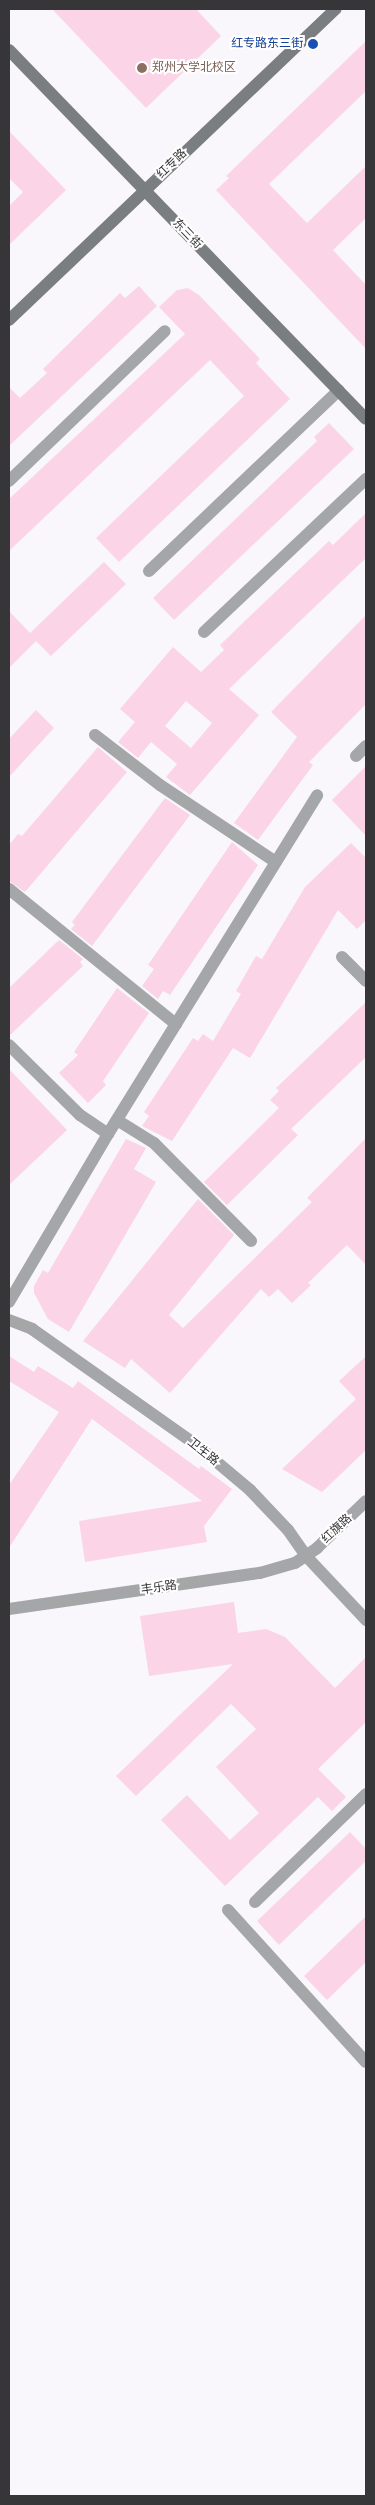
<!DOCTYPE html>
<html>
<head>
<meta charset="utf-8">
<style>
	body { margin:0 }
	#map { position:relative; width:375px; height:2505px; overflow:hidden; background:#f9f7fc; font-family:Raleway,"Noto Sans SC",sans-serif }
	div>[style] { position:absolute }
	.building>* { inset:0; background:#fbd4e7 }
	.lane>* { height:12px; margin:-6px; padding:0 6px; transform-origin:6px; border-radius:6px; background:#a4a6a7 }
	.street>* { height:12px; margin:-6px; padding:0 6px; transform-origin:6px; border-radius:6px; background:#a4a6a7 }
	.secondary>* { height:12px; margin:-6px; padding:0 6px; transform-origin:6px; border-radius:6px; background:#7b7e80 }
	.dots>* { width:14px; height:14px; translate:-50% -50%; box-sizing:border-box; border:2px solid #fff; border-radius:50% }
	span { translate:-50% -50%; white-space:nowrap; text-align:center; line-height:1.15; -webkit-text-stroke:4px #fff; paint-order:stroke }
	.transit-label { font-size:12px; color:#164399 }
	.right { translate:-100% -50%; text-align:right }
	.education-label { font-size:12px; color:#785e54 }
	.left { translate:0 -50%; text-align:left }
	.street-label { font-size:12px; color:#363537 }
	.frame { position:absolute; inset:0; border:10px solid #363537; pointer-events:none }
</style>
</head>
<body>
<div id="map">
	<div class="building">
		<i style="clip-path:polygon(52px 9px,196px 9px,221px 36px,146px 108px)"></i>
		<i style="clip-path:polygon(366px 41px,366px 91px,269px 184px,307px 223px,366px 166px,366px 218px,333px 250px,366px 285px,366px 349px,216px 190px,229px 178px,226px 176px)"></i>
		<i style="clip-path:polygon(9px 131px,66px 190px,9px 245px,9px 206px,23px 192px,9px 178px)"></i>
		<i style="clip-path:polygon(139px 286px,157px 306px,9px 446px,9px 387px,20px 398px,47px 373px,43px 369px,120px 293px,125px 298px)"></i>
		<i style="clip-path:polygon(188px 288px,199px 295px,260px 359px,256px 363px,290px 399px,119px 562px,96px 538px,244px 396px,210px 360px,9px 551px,9px 499px,185px 334px,159px 307px,177px 290px)"></i>
		<i style="clip-path:polygon(329px 423px,354px 449px,174px 620px,153px 598px,317px 441px,314px 437px)"></i>
		<i style="clip-path:polygon(evenodd,366px 513px,366px 558px,229px 689px,259px 715px,190px 795px,166px 777px,177px 764px,151px 742px,138px 758px,118px 742px,135px 722px,120px 709px,173px 647px,201px 672px,224px 650px,220px 645px,249px 617px,329px 541px,333px 545px,366px 513px,186px 701px,212px 723px,191px 748px,165px 726px,186px 701px)"></i>
		<i style="clip-path:polygon(104px 562px,126px 584px,51px 656px,36px 641px,9px 668px,9px 611px,30px 633px)"></i>
		<i style="clip-path:polygon(366px 615px,366px 704px,309px 762px,313px 765px,258px 840px,234px 823px,297px 737px,271px 712px)"></i>
		<i style="clip-path:polygon(36px 710px,54px 728px,9px 777px,9px 739px)"></i>
		<i style="clip-path:polygon(98px 747px,127px 772px,25px 892px,9px 881px,9px 845px,18px 834px,22px 836px)"></i>
		<i style="clip-path:polygon(366px 766px,366px 836px,332px 800px)"></i>
		<i style="clip-path:polygon(165px 798px,190px 815px,92px 946px,71px 929px,75px 925px,72px 922px)"></i>
		<i style="clip-path:polygon(232px 842px,258px 865px,170px 995px,163px 991px,158px 999px,142px 986px,154px 969px,148px 965px)"></i>
		<i style="clip-path:polygon(351px 843px,366px 858px,366px 920px,357px 929px,338px 910px,250px 1058px,233px 1048px,172px 1141px,142px 1126px,149px 1116px,144px 1112px,193px 1038px,198px 1041px,203px 1034px,213px 1041px,241px 994px,236px 991px,256px 956px,262px 959px,305px 887px)"></i>
		<i style="clip-path:polygon(59px 940px,83px 959px,80px 962px,83px 966px,9px 1036px,9px 988px)"></i>
		<i style="clip-path:polygon(117px 988px,149px 1013px,103px 1081px,106px 1085px,88px 1103px,59px 1073px,78px 1055px,74px 1052px)"></i>
		<i style="clip-path:polygon(366px 1002px,366px 1057px,291px 1129px,298px 1135px,227px 1205px,204px 1182px,279px 1108px,270px 1100px,279px 1091px,276px 1088px)"></i>
		<i style="clip-path:polygon(9px 1069px,67px 1130px,9px 1185px)"></i>
		<i style="clip-path:polygon(366px 1138px,366px 1265px,347px 1245px,308px 1283px,311px 1285px,292px 1303px,278px 1289px,269px 1297px,261px 1289px,170px 1393px,131px 1359px,125px 1368px,83px 1341px,198px 1199px,234px 1235px,169px 1315px,183px 1328px,312px 1202px,307px 1198px)"></i>
		<i style="clip-path:polygon(126px 1139px,146px 1148px,134px 1169px,156px 1182px,69px 1332px,48px 1319px,34px 1293px,34px 1286px,43px 1270px,48px 1273px)"></i>
		<i style="clip-path:polygon(9px 1356px,34px 1372px,38px 1366px,73px 1388px,78px 1381px,199px 1469px,201px 1466px,232px 1489px,204px 1526px,207px 1542px,85px 1562px,79px 1521px,202px 1501px,92px 1419px,9px 1548px,9px 1485px,59px 1412px,9px 1381px)"></i>
		<i style="clip-path:polygon(366px 1356px,366px 1450px,322px 1492px,282px 1469px,356px 1399px,339px 1381px)"></i>
		<i style="clip-path:polygon(234px 1602px,238px 1633px,266px 1629px,285px 1637px,335px 1688px,366px 1657px,366px 1722px,318px 1769px,346px 1797px,332px 1811px,318px 1797px,225px 1886px,161px 1820px,187px 1795px,230px 1840px,259px 1813px,216px 1767px,256px 1729px,231px 1704px,136px 1796px,116px 1776px,233px 1664px,149px 1676px,140px 1616px)"></i>
		<i style="clip-path:polygon(350px 1832px,366px 1849px,366px 1861px,279px 1945px,257px 1921px)"></i>
		<i style="clip-path:polygon(366px 1916px,366px 1962px,327px 2000px,304px 1976px)"></i>
	</div>
	<div class="lane">
		<i style="left:9px;top:481px;width:216px;rotate:-43.9deg"></i>
		<i style="left:149px;top:571px;width:262px;rotate:-43.6deg"></i>
		<i style="left:204px;top:632px;width:223px;rotate:-43.4deg"></i>
		<i style="left:95px;top:735px;width:82px;rotate:37.6deg"></i>
		<i style="left:160px;top:785px;width:139px;rotate:33.6deg"></i>
		<i style="left:356px;top:756px;width:14px;rotate:-45deg"></i>
		<i style="left:9px;top:889px;width:215px;rotate:39deg"></i>
		<i style="left:342px;top:957px;width:34px;rotate:45deg"></i>
		<i style="left:9px;top:1045px;width:100px;rotate:44.6deg"></i>
		<i style="left:80px;top:1115px;width:34px;rotate:34deg"></i>
		<i style="left:117px;top:1120px;width:44px;rotate:31.9deg"></i>
		<i style="left:154px;top:1143px;width:138px;rotate:45.3deg"></i>
		<i style="left:255px;top:1902px;width:155px;rotate:-44.2deg"></i>
		<i style="left:228px;top:1910px;width:205px;rotate:47.8deg"></i>
	</div>
	<div class="street">
		<i style="left:9px;top:1302px;width:195px;rotate:-59.5deg"></i>
		<i style="left:108px;top:1134px;width:398px;rotate:-58.3deg"></i>
		<i style="left:9px;top:1320px;width:25px;rotate:21deg"></i>
		<i style="left:32px;top:1329px;width:204px;rotate:35.2deg"></i>
		<i style="left:199px;top:1447px;width:67px;rotate:40.1deg"></i>
		<i style="left:250px;top:1490px;width:55px;rotate:46.5deg"></i>
		<i style="left:288px;top:1530px;width:32px;rotate:55deg"></i>
		<i style="left:306px;top:1556px;width:88px;rotate:46.8deg"></i>
		<i style="left:9px;top:1609px;width:254px;rotate:-8.2deg"></i>
		<i style="left:260px;top:1573px;width:36px;rotate:-16deg"></i>
		<i style="left:295px;top:1563px;width:27px;rotate:-34deg"></i>
		<i style="left:317px;top:1548px;width:68px;rotate:-43.8deg"></i>
	</div>
	<div class="secondary">
		<i style="left:9px;top:50px;width:513px;rotate:45.95deg"></i>
		<i style="left:9px;top:320px;width:451px;rotate:-43.6deg"></i>
	</div>
	<div class="dots">
		<i style="left:313px;top:44px;background:#1a4fb4"></i>
		<i style="left:142px;top:68px;background:#8d6e63"></i>
	</div>
	<div class="transit-label">
		<span class="right" style="left:303px;top:44px">红专路东三街</span>
	</div>
	<div class="education-label">
		<span class="left" style="left:152px;top:68px">郑州大学北校区</span>
	</div>
	<div class="street-label">
		<span style="left:172px;top:164px;rotate:-44deg">红专路</span>
		<span style="left:187px;top:234px;rotate:46deg">东三街</span>
		<span style="left:203px;top:1452px;rotate:38deg">卫生路</span>
		<span style="left:337px;top:1529px;rotate:-43deg">红旗路</span>
		<span style="left:159px;top:1588px;rotate:-8deg">丰乐路</span>
	</div>
	<div class="frame"></div>
</div>
</body>
</html>
